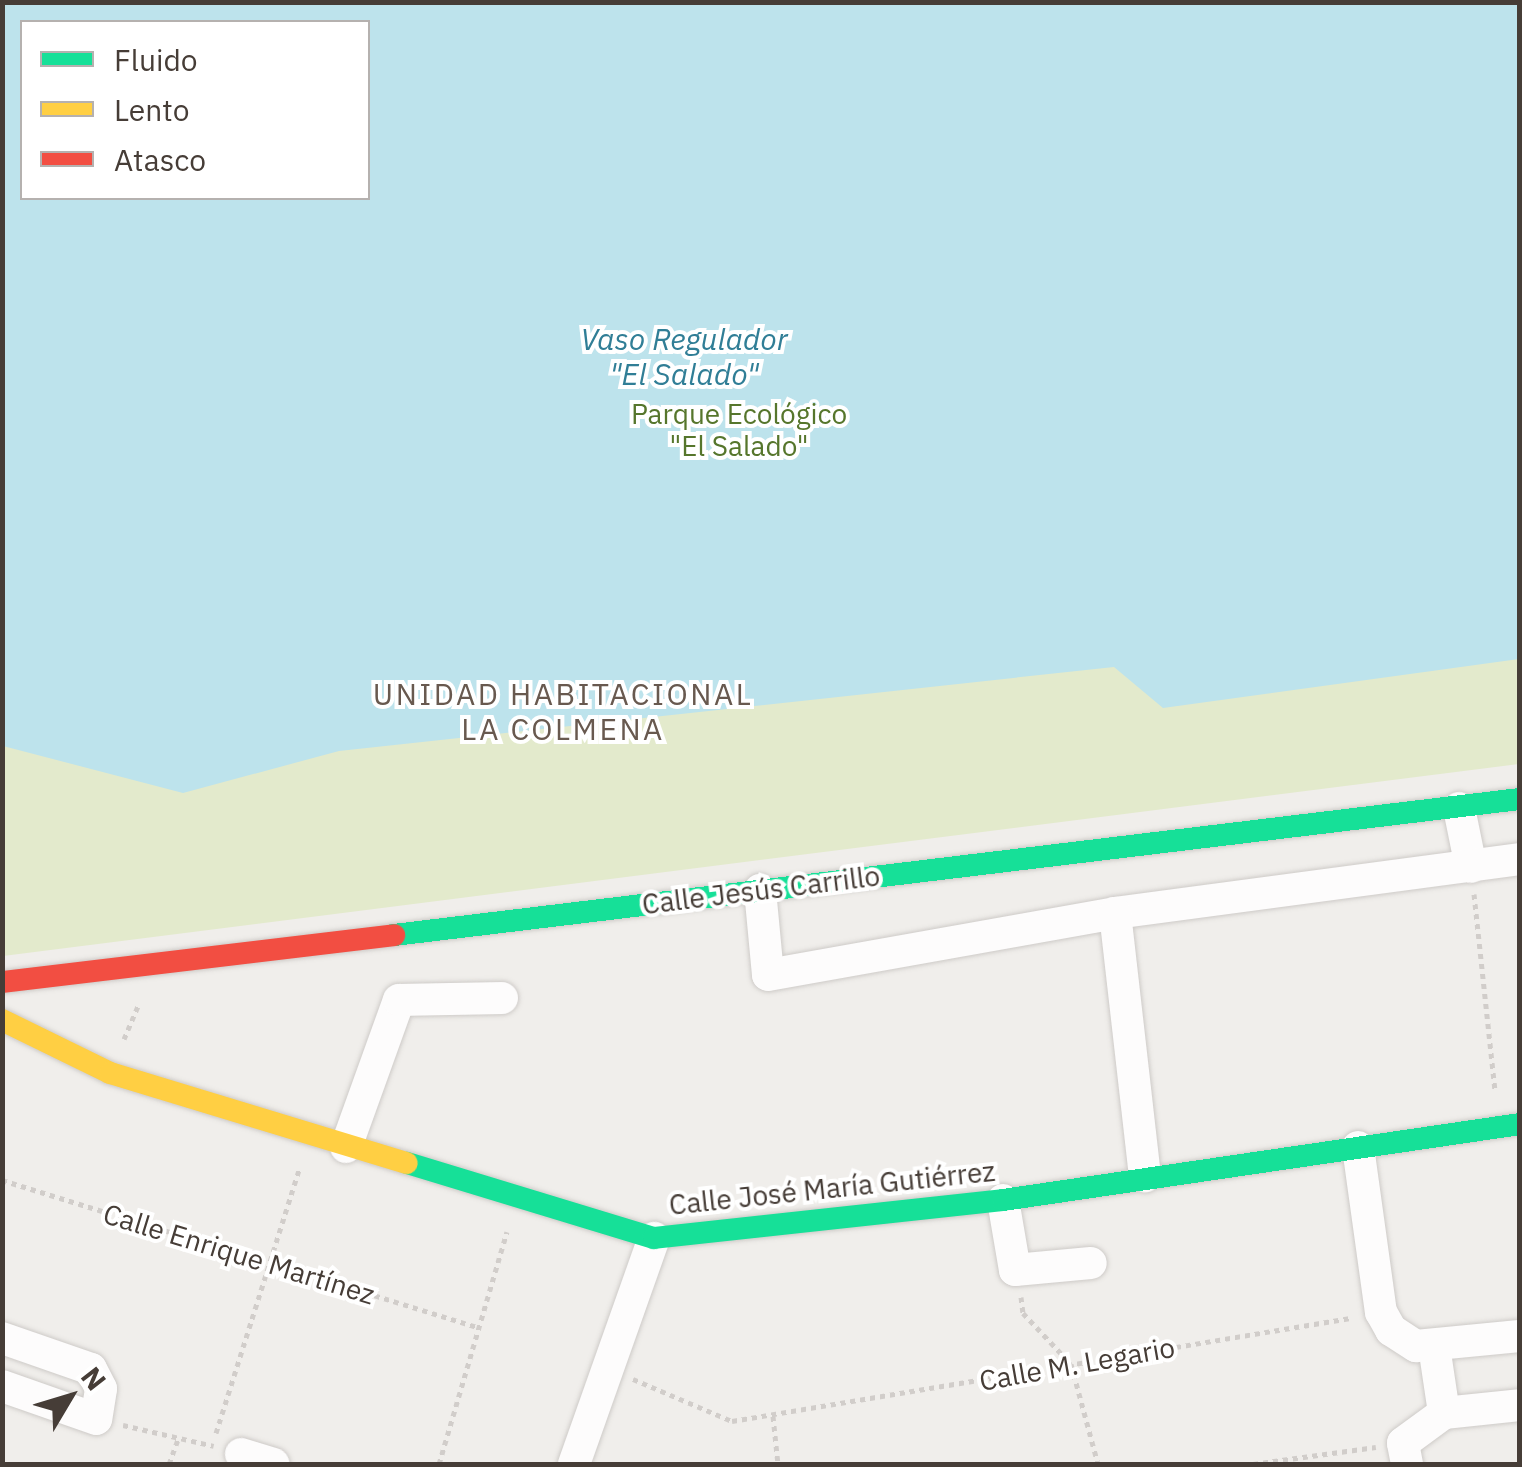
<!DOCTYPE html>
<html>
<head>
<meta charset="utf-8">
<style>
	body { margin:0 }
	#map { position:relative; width:1522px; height:1467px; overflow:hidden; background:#f0eeeb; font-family:"IBM Plex Sans",sans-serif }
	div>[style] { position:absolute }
	.green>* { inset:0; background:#e3eacc }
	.water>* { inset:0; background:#bde3ec }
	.path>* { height:5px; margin-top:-2.5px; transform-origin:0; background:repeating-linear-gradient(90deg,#d1cdca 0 5px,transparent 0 10px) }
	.roads { filter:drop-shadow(0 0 2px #cecbc8) drop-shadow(0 0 2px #cecbc8) }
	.street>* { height:32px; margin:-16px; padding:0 16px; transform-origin:16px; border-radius:16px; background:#fdfcfc }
	.fast>* { height:22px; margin:-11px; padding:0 11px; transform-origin:11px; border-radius:11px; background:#16e098 }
	.slow>* { height:22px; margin:-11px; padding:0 11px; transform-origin:11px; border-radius:11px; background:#ffcf43 }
	.jam>* { height:22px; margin:-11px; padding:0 11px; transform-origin:11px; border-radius:11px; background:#f24e42 }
	span { translate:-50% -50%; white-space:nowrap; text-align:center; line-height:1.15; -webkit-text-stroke:8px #fff; paint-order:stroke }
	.park-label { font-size:28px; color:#56762c }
	.street-label { font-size:28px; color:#463d37 }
	.water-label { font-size:30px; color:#307e96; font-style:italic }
	.neighbourhood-label { font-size:30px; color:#68594f; letter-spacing:2.5px }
	.frame { position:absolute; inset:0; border:5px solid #463d37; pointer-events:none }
	.legend { position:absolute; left:20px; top:20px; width:350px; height:180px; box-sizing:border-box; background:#fff; border:2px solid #b5b1af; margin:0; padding:12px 18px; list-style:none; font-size:30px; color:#463d37 }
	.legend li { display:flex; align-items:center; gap:20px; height:50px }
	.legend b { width:50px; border:2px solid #b5b1af }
	.north { position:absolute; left:20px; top:1347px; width:100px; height:100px; -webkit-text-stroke:8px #fff; paint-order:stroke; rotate:52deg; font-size:28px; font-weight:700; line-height:40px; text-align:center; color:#463d37 }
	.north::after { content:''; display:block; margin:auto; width:35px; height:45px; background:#463d37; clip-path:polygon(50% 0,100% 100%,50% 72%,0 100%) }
</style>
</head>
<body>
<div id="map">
	<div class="green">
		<i style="clip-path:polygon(evenodd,2px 3px,1519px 3px,1519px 764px,3px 956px,2px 3px,22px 22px,368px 22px,368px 198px,22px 198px,22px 22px)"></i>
	</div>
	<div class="water">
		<i style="clip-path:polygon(evenodd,2px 3px,1519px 3px,1519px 659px,1163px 708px,1114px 667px,339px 751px,183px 793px,3px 746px,2px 3px,22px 22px,368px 22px,368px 198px,22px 198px,22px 22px)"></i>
	</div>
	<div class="path">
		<i style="left:1474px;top:894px;width:199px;rotate:83.9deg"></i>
		<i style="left:124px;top:1039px;width:38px;rotate:-67deg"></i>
		<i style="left:2px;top:1180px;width:496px;rotate:17.2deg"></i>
		<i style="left:1021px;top:1297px;width:16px;rotate:83deg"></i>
		<i style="left:1023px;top:1313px;width:70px;rotate:46.7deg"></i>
		<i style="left:1071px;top:1364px;width:104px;rotate:74.9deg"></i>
		<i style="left:633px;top:1379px;width:108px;rotate:23deg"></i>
		<i style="left:732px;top:1421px;width:627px;rotate:-9.46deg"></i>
		<i style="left:773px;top:1416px;width:48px;rotate:84.1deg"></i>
		<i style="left:123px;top:1425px;width:93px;rotate:13deg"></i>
		<i style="left:216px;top:1433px;width:279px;rotate:-72.5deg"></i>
		<i style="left:169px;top:1464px;width:27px;rotate:-70deg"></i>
		<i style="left:439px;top:1464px;width:242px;rotate:-73.7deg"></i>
		<i style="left:1253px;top:1464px;width:124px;rotate:-7.9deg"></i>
	</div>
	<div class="roads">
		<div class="street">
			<i style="left:1459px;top:808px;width:60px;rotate:78.5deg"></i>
			<i style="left:760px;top:890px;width:85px;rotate:84.6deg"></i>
			<i style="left:768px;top:975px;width:352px;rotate:-10.1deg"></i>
			<i style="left:1115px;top:913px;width:409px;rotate:-7.6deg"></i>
			<i style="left:1115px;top:913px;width:265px;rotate:83.5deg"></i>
			<i style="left:346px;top:1147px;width:156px;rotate:-70.2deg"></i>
			<i style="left:399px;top:1000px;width:103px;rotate:-1.1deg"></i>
			<i style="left:1358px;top:1147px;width:167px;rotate:82.1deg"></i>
			<i style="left:1381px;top:1312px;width:21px;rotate:61deg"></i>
			<i style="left:1391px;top:1330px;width:30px;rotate:33deg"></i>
			<i style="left:1416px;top:1346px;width:104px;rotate:-5.5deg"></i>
			<i style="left:1003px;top:1200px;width:71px;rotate:80.3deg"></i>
			<i style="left:1015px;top:1270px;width:76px;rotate:-5.3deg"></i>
			<i style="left:2px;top:1338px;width:94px;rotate:19.2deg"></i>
			<i style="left:91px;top:1369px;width:22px;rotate:63deg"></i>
			<i style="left:101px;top:1389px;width:30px;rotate:99deg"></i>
			<i style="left:96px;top:1419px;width:100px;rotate:-160.7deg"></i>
			<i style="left:1434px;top:1346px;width:68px;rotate:81.5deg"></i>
			<i style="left:241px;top:1454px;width:34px;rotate:17deg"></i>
			<i style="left:574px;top:1464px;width:240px;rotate:-70.5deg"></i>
			<i style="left:1407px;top:1464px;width:21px;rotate:-101deg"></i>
			<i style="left:1403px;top:1443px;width:51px;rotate:-36.2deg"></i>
			<i style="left:1444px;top:1413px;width:76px;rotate:-6deg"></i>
		</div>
		<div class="fast">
			<i style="left:394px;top:935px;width:1134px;rotate:-6.89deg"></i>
			<i style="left:407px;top:1163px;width:258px;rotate:16.9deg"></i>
			<i style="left:654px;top:1238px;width:351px;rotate:-6.2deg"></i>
			<i style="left:1003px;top:1200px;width:523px;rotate:-8.36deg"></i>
		</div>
		<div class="slow">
			<i style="left:2px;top:1020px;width:120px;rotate:26.1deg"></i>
			<i style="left:110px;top:1073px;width:310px;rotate:16.9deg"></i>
		</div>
		<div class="jam">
			<i style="left:2px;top:982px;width:395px;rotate:-6.8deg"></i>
		</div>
	</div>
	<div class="park-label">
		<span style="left:739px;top:430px">Parque Ecológico<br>"El Salado"</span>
	</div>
	<div class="street-label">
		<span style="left:761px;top:890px;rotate:-7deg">Calle Jesús Carrillo</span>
		<span style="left:832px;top:1188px;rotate:-6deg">Calle José María Gutiérrez</span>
		<span style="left:239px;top:1254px;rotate:17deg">Calle Enrique Martínez</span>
		<span style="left:1077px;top:1364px;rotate:-10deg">Calle M. Legario</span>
	</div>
	<div class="water-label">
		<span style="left:684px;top:356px">Vaso Regulador<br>"El Salado"</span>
	</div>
	<div class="neighbourhood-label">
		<span style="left:563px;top:711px">UNIDAD HABITACIONAL<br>LA COLMENA</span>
	</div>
	<div class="frame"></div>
	<ul class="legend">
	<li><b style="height:12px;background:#16e098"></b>Fluido</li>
	<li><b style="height:12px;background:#ffcf43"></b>Lento</li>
	<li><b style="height:12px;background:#f24e42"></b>Atasco</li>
	</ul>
	<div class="north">N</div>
</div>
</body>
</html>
